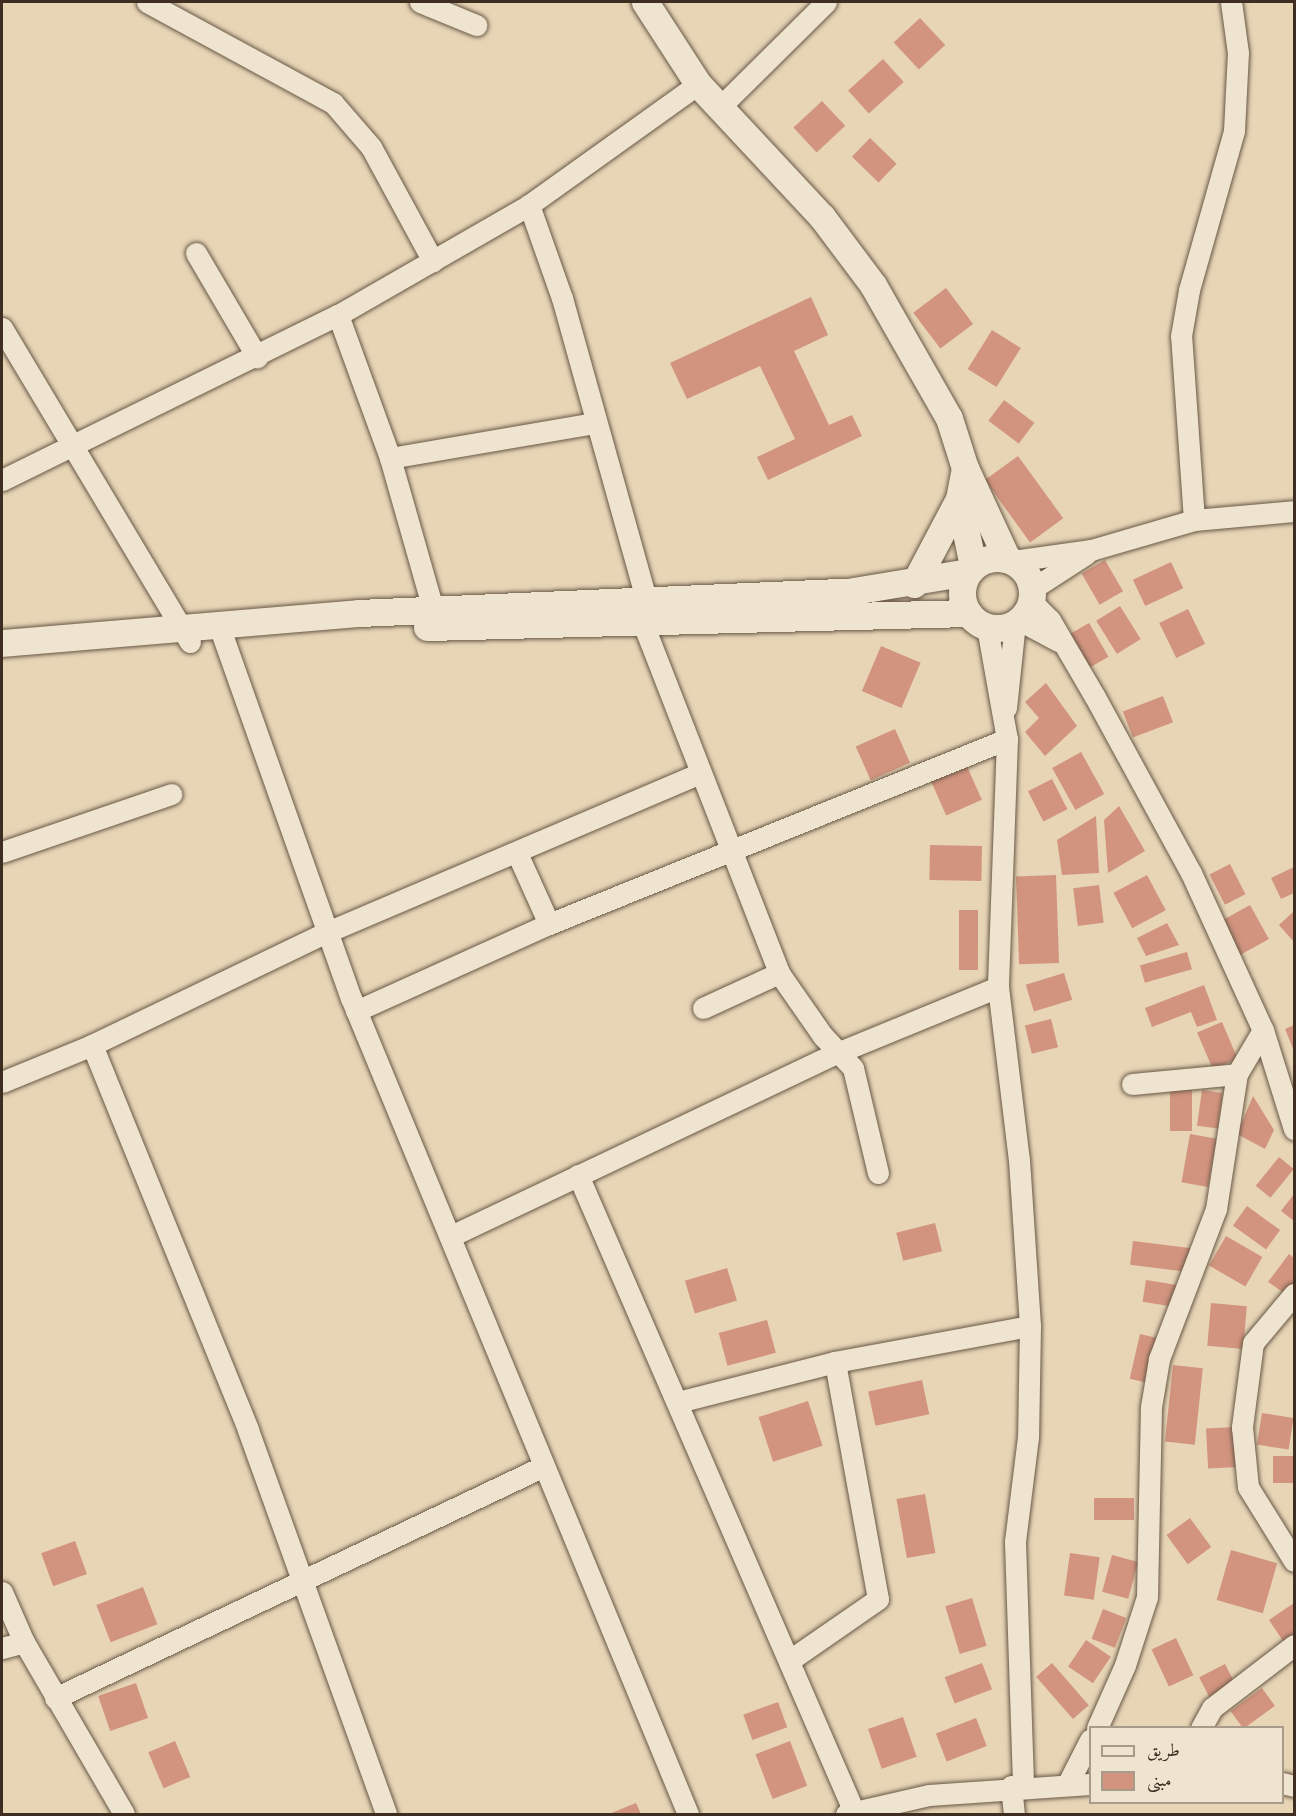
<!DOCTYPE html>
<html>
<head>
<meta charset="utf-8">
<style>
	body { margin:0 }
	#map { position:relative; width:1296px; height:1816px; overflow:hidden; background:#e7d5b6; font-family:"Libre Bodoni",Amiri,serif }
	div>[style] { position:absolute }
	.building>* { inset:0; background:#d2947f; transform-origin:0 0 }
	.roads { filter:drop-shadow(0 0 2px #685846) drop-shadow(0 0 2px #685846) }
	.minor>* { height:21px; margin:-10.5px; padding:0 10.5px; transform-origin:10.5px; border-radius:10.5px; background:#efe4d0 }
	.tertiary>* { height:27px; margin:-13.5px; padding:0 13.5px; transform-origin:13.5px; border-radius:13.5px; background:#efe4d0 }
	.tertiary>.ring { margin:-13.5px; padding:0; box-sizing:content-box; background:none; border:27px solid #efe4d0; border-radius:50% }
	span { translate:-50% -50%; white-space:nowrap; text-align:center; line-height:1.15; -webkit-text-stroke:5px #efe4d0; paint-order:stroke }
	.frame { position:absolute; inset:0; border:3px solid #3e2e21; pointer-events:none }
	.legend { position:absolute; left:1089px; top:1726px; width:195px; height:78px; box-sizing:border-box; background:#efe4d0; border:2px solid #a89b8a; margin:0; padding:8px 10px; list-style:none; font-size:18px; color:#3e2e21 }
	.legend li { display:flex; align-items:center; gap:12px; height:30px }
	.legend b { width:30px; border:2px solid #a89b8a }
</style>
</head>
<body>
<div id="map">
	<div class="building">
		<i style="left:920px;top:18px;width:37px;height:36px;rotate:47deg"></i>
		<i style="left:883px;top:59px;width:31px;height:47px;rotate:48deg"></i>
		<i style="left:822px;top:101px;width:34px;height:39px;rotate:47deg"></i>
		<i style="left:870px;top:138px;width:37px;height:26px;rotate:44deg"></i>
		<i style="left:946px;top:288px;width:45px;height:41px;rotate:53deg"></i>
		<i style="clip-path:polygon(811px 297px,828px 335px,794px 351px,829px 425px,852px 415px,862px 436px,768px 480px,757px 457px,795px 439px,760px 366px,687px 399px,670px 363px)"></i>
		<i style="left:992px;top:330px;width:34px;height:46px;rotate:32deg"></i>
		<i style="left:1004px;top:400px;width:38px;height:26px;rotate:37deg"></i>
		<i style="left:1018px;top:456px;width:77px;height:41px;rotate:54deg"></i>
		<i style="left:1105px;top:560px;width:36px;height:27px;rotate:60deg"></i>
		<i style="left:1171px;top:562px;width:29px;height:42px;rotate:65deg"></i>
		<i style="left:1120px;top:606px;width:39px;height:28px;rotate:58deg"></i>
		<i style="left:1188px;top:609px;width:39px;height:32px;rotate:64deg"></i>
		<i style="left:1089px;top:623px;width:39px;height:28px;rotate:60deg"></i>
		<i style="left:881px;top:646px;width:43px;height:49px;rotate:23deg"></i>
		<i style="clip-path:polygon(1046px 683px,1077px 726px,1045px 756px,1025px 732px,1039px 718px,1025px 702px)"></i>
		<i style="left:1163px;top:696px;width:28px;height:43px;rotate:69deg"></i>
		<i style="left:895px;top:729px;width:37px;height:43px;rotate:66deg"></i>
		<i style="left:1081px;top:752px;width:48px;height:33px;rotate:61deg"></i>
		<i style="left:966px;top:764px;width:39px;height:39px;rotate:66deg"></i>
		<i style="left:1052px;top:779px;width:34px;height:27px;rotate:63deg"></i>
		<i style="clip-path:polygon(1119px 806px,1145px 851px,1108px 873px,1104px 820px)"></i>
		<i style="clip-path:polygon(1096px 816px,1099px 873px,1062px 875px,1057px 840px)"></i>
		<i style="left:930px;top:845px;width:52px;height:35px;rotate:1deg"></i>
		<i style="left:1230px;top:864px;width:34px;height:23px;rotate:63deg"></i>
		<i style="clip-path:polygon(1294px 867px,1294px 893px,1281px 899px,1271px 878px)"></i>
		<i style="left:1056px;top:875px;width:88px;height:40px;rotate:88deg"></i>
		<i style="left:1147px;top:875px;width:40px;height:38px;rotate:62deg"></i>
		<i style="left:1099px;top:885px;width:38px;height:26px;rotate:83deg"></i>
		<i style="left:1250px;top:905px;width:39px;height:35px;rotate:61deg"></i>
		<i style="left:959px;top:910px;width:19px;height:60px"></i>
		<i style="clip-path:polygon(1294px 911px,1294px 942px,1279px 925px)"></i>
		<i style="clip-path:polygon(1167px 923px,1179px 945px,1146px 956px,1137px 938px)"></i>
		<i style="left:1187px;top:952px;width:18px;height:49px;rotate:74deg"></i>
		<i style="left:1064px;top:973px;width:28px;height:40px;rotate:73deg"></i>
		<i style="clip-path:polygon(1204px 985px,1217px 1020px,1197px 1027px,1191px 1012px,1152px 1027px,1145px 1008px)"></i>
		<i style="left:1051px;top:1019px;width:29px;height:27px;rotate:76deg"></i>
		<i style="left:1222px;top:1022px;width:40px;height:27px;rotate:67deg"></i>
		<i style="clip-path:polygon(1294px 1025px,1294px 1051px,1285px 1029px)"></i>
		<i style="left:1170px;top:1090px;width:22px;height:41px"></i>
		<i style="left:1202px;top:1090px;width:21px;height:36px;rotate:8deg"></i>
		<i style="clip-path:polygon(1253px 1096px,1274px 1130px,1265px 1149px,1237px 1134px)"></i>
		<i style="left:1190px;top:1134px;width:27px;height:49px;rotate:10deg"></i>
		<i style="left:1279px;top:1157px;width:19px;height:37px;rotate:39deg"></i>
		<i style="clip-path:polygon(1294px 1194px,1294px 1221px,1281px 1211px)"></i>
		<i style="left:1247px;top:1206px;width:41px;height:24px;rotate:36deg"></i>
		<i style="left:935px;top:1223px;width:29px;height:40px;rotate:76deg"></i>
		<i style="left:1226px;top:1236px;width:42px;height:34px;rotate:30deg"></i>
		<i style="left:1133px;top:1241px;width:63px;height:24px;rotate:7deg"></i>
		<i style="clip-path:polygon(1289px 1254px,1294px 1258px,1294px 1285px,1287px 1295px,1268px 1282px)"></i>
		<i style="left:727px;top:1268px;width:34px;height:44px;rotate:73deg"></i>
		<i style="left:1146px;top:1280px;width:33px;height:22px;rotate:9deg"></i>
		<i style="left:1211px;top:1303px;width:36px;height:43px;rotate:5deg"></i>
		<i style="left:767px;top:1320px;width:34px;height:50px;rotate:75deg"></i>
		<i style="left:1140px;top:1334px;width:22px;height:46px;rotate:13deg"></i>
		<i style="left:1173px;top:1365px;width:30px;height:77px;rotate:6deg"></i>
		<i style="left:922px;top:1380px;width:35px;height:55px;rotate:78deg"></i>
		<i style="left:808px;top:1401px;width:47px;height:52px;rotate:72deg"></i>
		<i style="left:1262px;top:1413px;width:32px;height:32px;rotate:9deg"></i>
		<i style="left:1235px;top:1427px;width:40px;height:29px;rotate:87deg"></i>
		<i style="left:1294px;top:1456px;width:27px;height:21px;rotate:90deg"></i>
		<i style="left:925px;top:1494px;width:60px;height:29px;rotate:80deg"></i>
		<i style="left:1134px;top:1498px;width:22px;height:40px;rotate:90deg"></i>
		<i style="left:1190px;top:1518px;width:36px;height:29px;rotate:54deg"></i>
		<i style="left:75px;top:1541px;width:35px;height:36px;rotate:70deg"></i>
		<i style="left:1231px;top:1550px;width:48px;height:52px;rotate:16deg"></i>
		<i style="left:1070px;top:1553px;width:30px;height:43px;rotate:8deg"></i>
		<i style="left:1112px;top:1555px;width:27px;height:38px;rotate:15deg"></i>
		<i style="left:143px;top:1587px;width:40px;height:50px;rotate:69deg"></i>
		<i style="left:972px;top:1598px;width:50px;height:28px;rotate:73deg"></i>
		<i style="clip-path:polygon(1294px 1603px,1294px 1638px,1285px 1644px,1269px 1620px)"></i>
		<i style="left:1103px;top:1609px;width:25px;height:32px;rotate:21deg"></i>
		<i style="left:1176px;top:1638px;width:41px;height:27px;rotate:65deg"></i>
		<i style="left:1086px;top:1640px;width:30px;height:32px;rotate:34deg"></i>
		<i style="left:982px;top:1663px;width:28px;height:40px;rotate:69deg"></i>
		<i style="left:1052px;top:1663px;width:56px;height:21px;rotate:49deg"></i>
		<i style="left:1225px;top:1664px;width:22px;height:29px;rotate:63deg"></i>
		<i style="left:136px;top:1683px;width:37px;height:40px;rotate:71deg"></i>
		<i style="left:1262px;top:1688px;width:22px;height:39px;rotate:54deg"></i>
		<i style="left:778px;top:1702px;width:27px;height:37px;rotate:70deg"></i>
		<i style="left:903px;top:1717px;width:42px;height:37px;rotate:71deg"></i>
		<i style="left:976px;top:1718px;width:30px;height:43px;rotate:69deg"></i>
		<i style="left:175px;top:1741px;width:39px;height:29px;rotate:67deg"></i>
		<i style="left:790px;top:1741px;width:48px;height:37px;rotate:69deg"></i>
		<i style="clip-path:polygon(636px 1803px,641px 1814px,609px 1814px)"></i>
	</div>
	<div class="roads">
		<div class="minor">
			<i style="left:147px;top:2px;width:212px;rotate:28.5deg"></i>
			<i style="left:333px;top:103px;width:58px;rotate:49.2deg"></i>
			<i style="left:371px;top:147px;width:130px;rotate:61.5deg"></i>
			<i style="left:420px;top:2px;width:61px;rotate:22.3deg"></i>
			<i style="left:720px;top:107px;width:149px;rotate:-44.7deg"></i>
			<i style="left:529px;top:205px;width:99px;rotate:70.5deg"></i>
			<i style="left:562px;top:298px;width:316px;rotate:74.4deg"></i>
			<i style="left:196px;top:253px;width:121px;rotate:59.6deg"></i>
			<i style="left:338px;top:315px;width:152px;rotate:70deg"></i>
			<i style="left:390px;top:458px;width:157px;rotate:74.1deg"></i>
			<i style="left:2px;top:328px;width:366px;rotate:59.1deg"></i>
			<i style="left:390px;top:458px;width:208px;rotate:-9.7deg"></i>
			<i style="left:2px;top:480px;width:374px;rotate:-26.2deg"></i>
			<i style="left:338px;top:315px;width:220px;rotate:-29.9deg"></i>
			<i style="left:529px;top:205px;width:208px;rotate:-35.6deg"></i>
			<i style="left:1194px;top:520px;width:184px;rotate:-94deg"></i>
			<i style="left:1181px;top:336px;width:47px;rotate:-80.1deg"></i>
			<i style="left:1189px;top:290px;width:165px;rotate:-74.2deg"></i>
			<i style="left:1234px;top:131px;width:78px;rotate:-87.1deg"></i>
			<i style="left:1238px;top:53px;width:51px;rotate:-97.8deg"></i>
			<i style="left:1013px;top:561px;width:79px;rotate:-8deg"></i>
			<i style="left:1091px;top:550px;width:107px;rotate:-16.2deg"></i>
			<i style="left:1194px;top:520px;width:100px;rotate:-5.1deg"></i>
			<i style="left:1032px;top:589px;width:64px;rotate:-32.9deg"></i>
			<i style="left:1031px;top:601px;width:27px;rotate:45deg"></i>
			<i style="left:1050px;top:620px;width:89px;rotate:59.7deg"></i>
			<i style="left:1095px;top:697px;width:200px;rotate:61.4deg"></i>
			<i style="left:1191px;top:873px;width:173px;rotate:65.4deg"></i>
			<i style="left:1263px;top:1030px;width:104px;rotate:72.6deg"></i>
			<i style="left:1019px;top:620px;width:44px;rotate:28.3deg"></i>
			<i style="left:642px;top:621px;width:378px;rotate:68.7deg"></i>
			<i style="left:779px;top:973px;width:77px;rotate:55.1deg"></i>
			<i style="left:823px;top:1036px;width:44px;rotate:46.8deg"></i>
			<i style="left:853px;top:1068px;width:108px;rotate:76.6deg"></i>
			<i style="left:218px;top:623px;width:398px;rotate:70.5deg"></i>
			<i style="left:351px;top:998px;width:883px;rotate:67.56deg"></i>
			<i style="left:987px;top:627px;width:114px;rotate:79.9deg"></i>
			<i style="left:1007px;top:739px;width:248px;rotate:92.1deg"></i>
			<i style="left:998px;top:987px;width:174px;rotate:83.1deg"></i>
			<i style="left:1019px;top:1160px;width:166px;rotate:86.2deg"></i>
			<i style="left:1030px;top:1326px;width:111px;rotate:91deg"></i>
			<i style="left:1028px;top:1437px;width:106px;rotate:97.1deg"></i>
			<i style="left:1015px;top:1542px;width:245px;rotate:88.1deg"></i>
			<i style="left:1006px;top:708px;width:85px;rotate:-84deg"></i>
			<i style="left:2px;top:852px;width:179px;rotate:-18.9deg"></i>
			<i style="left:517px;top:853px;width:78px;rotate:65.7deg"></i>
			<i style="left:703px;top:1008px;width:84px;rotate:-24.7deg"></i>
			<i style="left:356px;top:1011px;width:212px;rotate:-24.3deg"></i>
			<i style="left:549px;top:924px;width:494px;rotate:-22deg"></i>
			<i style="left:92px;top:1045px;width:415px;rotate:67.9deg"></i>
			<i style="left:248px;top:1430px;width:408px;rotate:70.2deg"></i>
			<i style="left:2px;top:1082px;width:97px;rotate:-22.3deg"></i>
			<i style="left:92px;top:1045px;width:259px;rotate:-25.7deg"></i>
			<i style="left:325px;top:933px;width:408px;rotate:-23.1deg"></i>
			<i style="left:1132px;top:1084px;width:105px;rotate:-5.4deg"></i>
			<i style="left:578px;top:1175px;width:694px;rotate:66.57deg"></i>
			<i style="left:451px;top:1236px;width:427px;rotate:-25.4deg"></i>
			<i style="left:837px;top:1053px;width:174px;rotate:-22.3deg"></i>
			<i style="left:1294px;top:1294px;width:64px;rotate:129.9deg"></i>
			<i style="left:1253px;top:1343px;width:85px;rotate:97.5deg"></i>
			<i style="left:1242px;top:1427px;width:60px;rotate:84.3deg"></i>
			<i style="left:1248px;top:1487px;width:87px;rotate:58.1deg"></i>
			<i style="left:678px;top:1402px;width:162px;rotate:-14.3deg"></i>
			<i style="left:835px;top:1362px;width:198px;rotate:-10.5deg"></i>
			<i style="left:2px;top:1592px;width:55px;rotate:66.3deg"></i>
			<i style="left:24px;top:1642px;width:199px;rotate:59.8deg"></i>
			<i style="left:2px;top:1648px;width:23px;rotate:-15deg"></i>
			<i style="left:790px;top:1660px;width:107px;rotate:-34.7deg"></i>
			<i style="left:878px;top:1599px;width:241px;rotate:-100.3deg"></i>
			<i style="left:55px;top:1698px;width:541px;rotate:-25.38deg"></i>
			<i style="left:1097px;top:1728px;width:69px;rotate:-66deg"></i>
			<i style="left:1125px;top:1665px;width:71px;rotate:-72.1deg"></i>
			<i style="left:1147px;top:1597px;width:190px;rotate:-88.8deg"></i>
			<i style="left:1151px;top:1407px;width:49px;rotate:-80.5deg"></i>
			<i style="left:1159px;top:1359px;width:160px;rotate:-69.2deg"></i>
			<i style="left:1216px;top:1209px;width:137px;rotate:-81.2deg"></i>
			<i style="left:1237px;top:1074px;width:51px;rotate:-59.4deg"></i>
			<i style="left:1201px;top:1728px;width:23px;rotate:-61deg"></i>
			<i style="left:1212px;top:1708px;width:103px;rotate:-37.5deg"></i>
			<i style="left:1282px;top:1783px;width:12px;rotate:14deg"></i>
			<i style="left:1067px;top:1785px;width:51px;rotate:-62.9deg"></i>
			<i style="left:1011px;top:1786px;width:28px;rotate:84deg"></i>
			<i style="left:846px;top:1814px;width:85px;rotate:-12.9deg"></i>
			<i style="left:929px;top:1795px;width:161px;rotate:-3.9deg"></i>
		</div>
		<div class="tertiary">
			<i style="left:645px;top:2px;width:98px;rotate:57.1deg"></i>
			<i style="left:698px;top:84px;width:182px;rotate:47deg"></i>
			<i style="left:822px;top:217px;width:85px;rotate:53.1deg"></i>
			<i style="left:873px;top:285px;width:153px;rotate:60.3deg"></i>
			<i style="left:949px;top:418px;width:52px;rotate:72.3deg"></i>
			<i style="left:965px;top:468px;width:100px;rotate:65.2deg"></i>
			<i style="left:965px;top:468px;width:32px;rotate:101deg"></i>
			<i style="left:959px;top:499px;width:68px;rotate:78.2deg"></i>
			<i class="ring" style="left:962px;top:558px;width:43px;height:43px"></i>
			<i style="left:914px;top:584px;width:96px;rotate:-62.1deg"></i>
			<i style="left:427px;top:627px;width:541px;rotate:-1.48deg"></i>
			<i style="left:2px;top:643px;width:358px;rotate:-4.8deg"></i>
			<i style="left:359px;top:613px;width:488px;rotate:-2.5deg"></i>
			<i style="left:847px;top:592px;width:123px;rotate:-9.4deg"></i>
		</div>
	</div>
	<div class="frame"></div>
	<ul class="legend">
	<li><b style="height:8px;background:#efe4d0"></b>طريق</li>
	<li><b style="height:16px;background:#d2947f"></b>مبنى</li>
	</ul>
</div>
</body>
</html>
